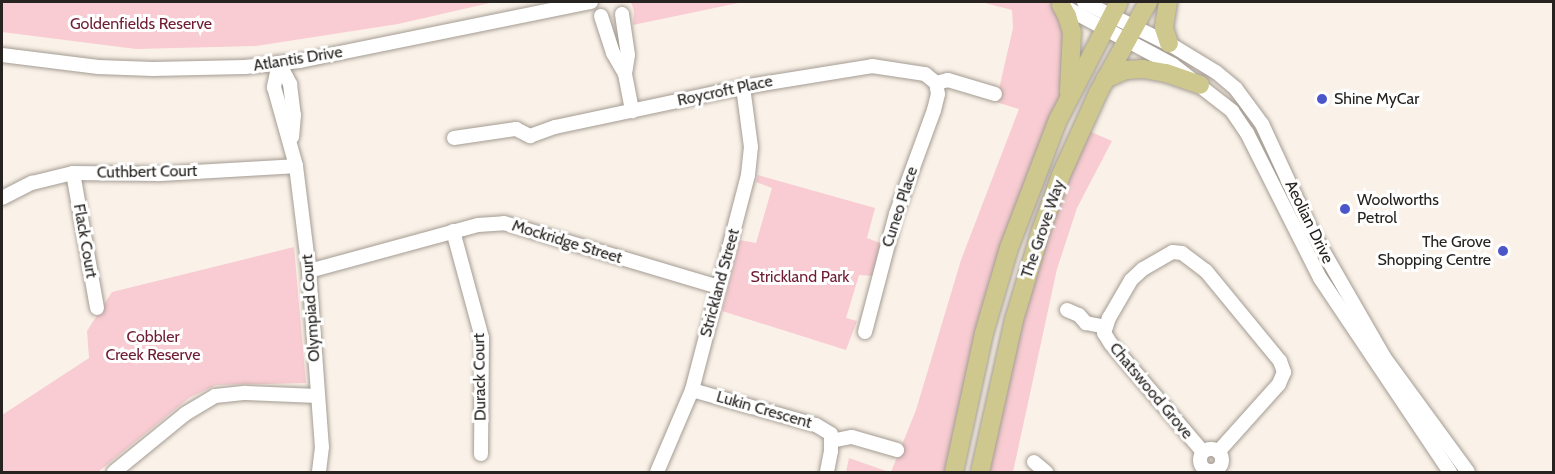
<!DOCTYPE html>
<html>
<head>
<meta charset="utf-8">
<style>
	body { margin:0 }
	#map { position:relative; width:1555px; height:474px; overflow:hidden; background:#faf2e8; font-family:Cabin,sans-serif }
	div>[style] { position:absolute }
	.green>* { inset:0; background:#f8ccd2 }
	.roads { filter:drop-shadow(0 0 2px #a49c93) drop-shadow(0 0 2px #a49c93) }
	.minor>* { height:14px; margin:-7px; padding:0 7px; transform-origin:7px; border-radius:7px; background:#fff }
	.minor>.ring { margin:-7px; padding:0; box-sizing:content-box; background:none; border:14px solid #fff; border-radius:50% }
	.major>* { height:18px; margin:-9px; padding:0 9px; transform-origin:9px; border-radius:9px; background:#cec88e }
	.dots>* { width:16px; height:16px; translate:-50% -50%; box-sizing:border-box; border:3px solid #fff; border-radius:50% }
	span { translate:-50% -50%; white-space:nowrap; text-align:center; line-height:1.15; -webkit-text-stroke:6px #fff; paint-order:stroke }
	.park-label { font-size:16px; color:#6e1d33 }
	.street-label { font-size:16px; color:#262320 }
	.poi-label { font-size:16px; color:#262320 }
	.left { translate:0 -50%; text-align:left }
	.right { translate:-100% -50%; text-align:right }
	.frame { position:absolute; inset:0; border:3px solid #262320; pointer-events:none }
</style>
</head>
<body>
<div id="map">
	<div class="green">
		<i style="clip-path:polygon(2px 2px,494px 2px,398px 24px,256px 46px,136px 49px,2px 32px)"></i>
		<i style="clip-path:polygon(631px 2px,743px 2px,633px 25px,634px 11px)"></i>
		<i style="clip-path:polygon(981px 2px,1063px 2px,1069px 99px,1040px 163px,954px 472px,891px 472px,916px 410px,961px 260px,1019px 109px,996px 102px,1013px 28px,1012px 10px)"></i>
		<i style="clip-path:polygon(1082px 128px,1112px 141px,1077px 208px,1057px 269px,1013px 472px,980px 472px,1012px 327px)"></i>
		<i style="clip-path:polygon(758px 175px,875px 208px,867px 238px,880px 243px,873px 276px,859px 275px,846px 318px,857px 321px,846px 350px,722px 311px,740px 240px,756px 243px,772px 188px,756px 182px)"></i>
		<i style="clip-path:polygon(294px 247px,306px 383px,216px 385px,189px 398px,98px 472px,2px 472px,2px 415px,89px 358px,87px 331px,112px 292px)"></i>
		<i style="clip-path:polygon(849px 458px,889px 472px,846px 472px)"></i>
	</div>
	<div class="roads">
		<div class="minor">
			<i style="left:1084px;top:2px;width:99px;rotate:26.3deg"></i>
			<i style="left:1173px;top:46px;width:50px;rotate:31.2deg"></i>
			<i style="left:1216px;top:72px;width:26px;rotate:40deg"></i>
			<i style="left:1236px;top:89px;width:44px;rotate:53.4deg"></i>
			<i style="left:1262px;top:124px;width:117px;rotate:65.2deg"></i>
			<i style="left:1311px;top:230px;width:146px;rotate:60.1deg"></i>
			<i style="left:1384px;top:357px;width:142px;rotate:53.9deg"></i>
			<i style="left:1061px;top:5px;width:127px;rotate:28.2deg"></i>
			<i style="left:1173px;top:65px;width:75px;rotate:37.9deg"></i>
			<i style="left:1232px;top:111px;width:27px;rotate:56deg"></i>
			<i style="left:1247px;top:133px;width:162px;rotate:63.3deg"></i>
			<i style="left:1320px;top:278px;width:234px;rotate:56.2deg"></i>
			<i style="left:622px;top:14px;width:41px;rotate:81.7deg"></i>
			<i style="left:628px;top:55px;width:19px;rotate:99deg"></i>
			<i style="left:601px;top:16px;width:39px;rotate:72deg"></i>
			<i style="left:613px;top:53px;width:24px;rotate:60deg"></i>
			<i style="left:625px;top:74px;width:38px;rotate:79deg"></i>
			<i style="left:2px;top:55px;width:97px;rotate:7.1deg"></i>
			<i style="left:98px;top:67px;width:55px;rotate:2.1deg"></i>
			<i style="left:153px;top:69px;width:92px;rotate:-1.2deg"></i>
			<i style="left:245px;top:67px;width:55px;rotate:-6.2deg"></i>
			<i style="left:300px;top:61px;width:297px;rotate:-11.5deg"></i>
			<i style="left:279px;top:63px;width:25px;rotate:102deg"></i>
			<i style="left:274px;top:87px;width:82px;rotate:74.4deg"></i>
			<i style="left:296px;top:166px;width:106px;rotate:82.9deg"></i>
			<i style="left:309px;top:271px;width:176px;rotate:85.8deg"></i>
			<i style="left:322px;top:447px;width:25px;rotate:97deg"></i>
			<i style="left:279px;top:63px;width:24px;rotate:62deg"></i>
			<i style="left:290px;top:84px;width:31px;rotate:83deg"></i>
			<i style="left:294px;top:115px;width:22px;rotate:95deg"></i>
			<i style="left:454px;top:138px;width:63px;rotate:-8.3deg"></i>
			<i style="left:516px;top:129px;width:16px;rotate:27deg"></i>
			<i style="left:530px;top:136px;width:27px;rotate:-20deg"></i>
			<i style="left:555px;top:127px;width:192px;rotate:-12deg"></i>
			<i style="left:743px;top:87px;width:131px;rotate:-9.2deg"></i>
			<i style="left:872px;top:66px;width:54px;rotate:8.6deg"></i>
			<i style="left:925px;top:74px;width:14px;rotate:39deg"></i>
			<i style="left:936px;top:83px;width:12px;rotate:-14deg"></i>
			<i style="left:948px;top:80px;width:49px;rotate:16.6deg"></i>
			<i style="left:73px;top:173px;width:137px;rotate:79.9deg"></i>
			<i style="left:2px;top:198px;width:34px;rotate:-27deg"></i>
			<i style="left:32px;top:183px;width:42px;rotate:-13.7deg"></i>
			<i style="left:73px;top:173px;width:86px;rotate:0.7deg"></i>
			<i style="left:159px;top:174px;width:137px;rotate:-3.3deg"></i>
			<i style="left:453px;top:231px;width:111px;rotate:74.8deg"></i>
			<i style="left:482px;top:338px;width:116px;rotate:90.5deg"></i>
			<i style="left:309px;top:271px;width:175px;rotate:-15.2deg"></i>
			<i style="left:478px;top:225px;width:26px;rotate:-4deg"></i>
			<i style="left:504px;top:223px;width:224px;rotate:16.6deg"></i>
			<i style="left:1067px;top:310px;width:13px;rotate:23deg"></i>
			<i style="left:1079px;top:315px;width:11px;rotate:49deg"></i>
			<i style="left:1086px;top:323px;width:20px;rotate:11deg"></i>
			<i style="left:865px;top:332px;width:122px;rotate:-75.3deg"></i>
			<i style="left:896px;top:214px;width:111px;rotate:-69.9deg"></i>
			<i style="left:934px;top:110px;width:16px;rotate:-76deg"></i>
			<i style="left:938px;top:94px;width:11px;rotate:-100deg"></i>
			<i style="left:692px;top:390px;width:129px;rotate:15.8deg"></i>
			<i style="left:816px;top:425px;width:17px;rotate:31deg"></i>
			<i style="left:831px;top:434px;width:17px;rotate:90deg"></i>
			<i style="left:831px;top:451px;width:21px;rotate:101deg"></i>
			<i style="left:831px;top:441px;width:21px;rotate:-11deg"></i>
			<i style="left:852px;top:437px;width:47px;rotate:16.1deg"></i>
			<i class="ring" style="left:1200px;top:449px;width:8px;height:8px"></i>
			<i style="left:1203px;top:452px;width:142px;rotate:-130.4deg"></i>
			<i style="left:1111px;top:344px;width:13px;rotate:-122deg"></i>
			<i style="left:1104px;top:333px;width:16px;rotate:-72deg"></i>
			<i style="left:1109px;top:318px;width:44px;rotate:-59.9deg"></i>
			<i style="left:1131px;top:280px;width:16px;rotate:-43deg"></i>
			<i style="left:1143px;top:269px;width:34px;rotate:-30deg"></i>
			<i style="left:1173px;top:252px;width:9px;rotate:6deg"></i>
			<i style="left:1182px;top:253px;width:30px;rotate:37deg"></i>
			<i style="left:1206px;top:271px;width:117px;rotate:50.6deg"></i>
			<i style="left:1280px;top:361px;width:12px;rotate:70deg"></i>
			<i style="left:1284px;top:372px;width:13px;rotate:113deg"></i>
			<i style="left:1279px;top:384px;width:91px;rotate:131.9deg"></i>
			<i style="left:1034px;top:462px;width:16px;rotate:40deg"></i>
			<i style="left:114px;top:472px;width:92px;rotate:-39.2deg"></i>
			<i style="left:185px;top:414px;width:35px;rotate:-31deg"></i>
			<i style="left:215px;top:396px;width:31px;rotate:-6deg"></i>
			<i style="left:246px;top:393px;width:72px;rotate:2.4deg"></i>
			<i style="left:657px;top:472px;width:89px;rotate:-66.9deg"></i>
			<i style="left:692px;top:390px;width:222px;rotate:-75.4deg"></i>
			<i style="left:748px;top:175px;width:28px;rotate:-84deg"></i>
			<i style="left:751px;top:147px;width:61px;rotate:-97.6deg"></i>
		</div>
		<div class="major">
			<i style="left:1168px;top:2px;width:26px;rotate:99deg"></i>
			<i style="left:1164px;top:28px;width:16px;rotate:72deg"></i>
			<i style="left:1061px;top:5px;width:13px;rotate:61deg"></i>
			<i style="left:1067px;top:16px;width:17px;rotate:73deg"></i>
			<i style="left:1072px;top:32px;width:60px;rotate:92.9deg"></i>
			<i style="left:1105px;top:79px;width:23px;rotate:-23deg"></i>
			<i style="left:1126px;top:70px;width:17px;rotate:-3deg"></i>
			<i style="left:1143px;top:69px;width:23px;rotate:10deg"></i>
			<i style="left:1166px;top:73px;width:36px;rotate:19deg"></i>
			<i style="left:954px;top:472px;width:142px;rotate:-77.8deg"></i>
			<i style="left:984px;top:333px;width:89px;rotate:-73.6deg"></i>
			<i style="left:1009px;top:248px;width:137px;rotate:-69.1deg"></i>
			<i style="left:1058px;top:120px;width:133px;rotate:-62.7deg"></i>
			<i style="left:980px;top:472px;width:156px;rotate:-77.4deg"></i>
			<i style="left:1014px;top:320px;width:94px;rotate:-73.3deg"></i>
			<i style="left:1041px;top:230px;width:59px;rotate:-70deg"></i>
			<i style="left:1061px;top:175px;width:90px;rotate:-65.7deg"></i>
			<i style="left:1098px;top:93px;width:104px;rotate:-61.2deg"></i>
		</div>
	</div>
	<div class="dots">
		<i style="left:1322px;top:99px;background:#4b56cb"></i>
		<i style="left:1345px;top:209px;background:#4b56cb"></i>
		<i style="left:1503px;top:251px;background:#4b56cb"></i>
	</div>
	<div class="park-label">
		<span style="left:141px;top:24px">Goldenfields Reserve</span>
		<span style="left:800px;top:277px">Strickland Park</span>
		<span style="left:153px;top:346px">Cobbler<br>Creek Reserve</span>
	</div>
	<div class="street-label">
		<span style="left:298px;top:59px;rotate:-9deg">Atlantis Drive</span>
		<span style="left:725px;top:91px;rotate:-12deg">Roycroft Place</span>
		<span style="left:147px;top:172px;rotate:-1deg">Cuthbert Court</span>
		<span style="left:900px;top:207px;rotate:-72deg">Cuneo Place</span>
		<span style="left:1309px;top:222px;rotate:64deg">Aeolian Drive</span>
		<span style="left:1043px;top:229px;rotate:-71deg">The Grove Way</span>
		<span style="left:85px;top:241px;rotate:80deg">Flack Court</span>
		<span style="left:567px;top:242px;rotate:17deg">Mockridge Street</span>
		<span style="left:720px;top:283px;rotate:-75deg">Strickland Street</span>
		<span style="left:311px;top:308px;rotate:-94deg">Olympiad Court</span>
		<span style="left:480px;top:377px;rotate:-91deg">Durack Court</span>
		<span style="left:1151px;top:391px;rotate:50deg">Chatswood Grove</span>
		<span style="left:764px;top:410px;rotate:16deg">Lukin Crescent</span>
	</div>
	<div class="poi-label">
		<span class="left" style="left:1334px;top:99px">Shine MyCar</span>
		<span class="left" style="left:1357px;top:209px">Woolworths<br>Petrol</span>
		<span class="right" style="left:1491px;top:251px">The Grove<br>Shopping Centre</span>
	</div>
	<div class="frame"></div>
</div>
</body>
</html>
